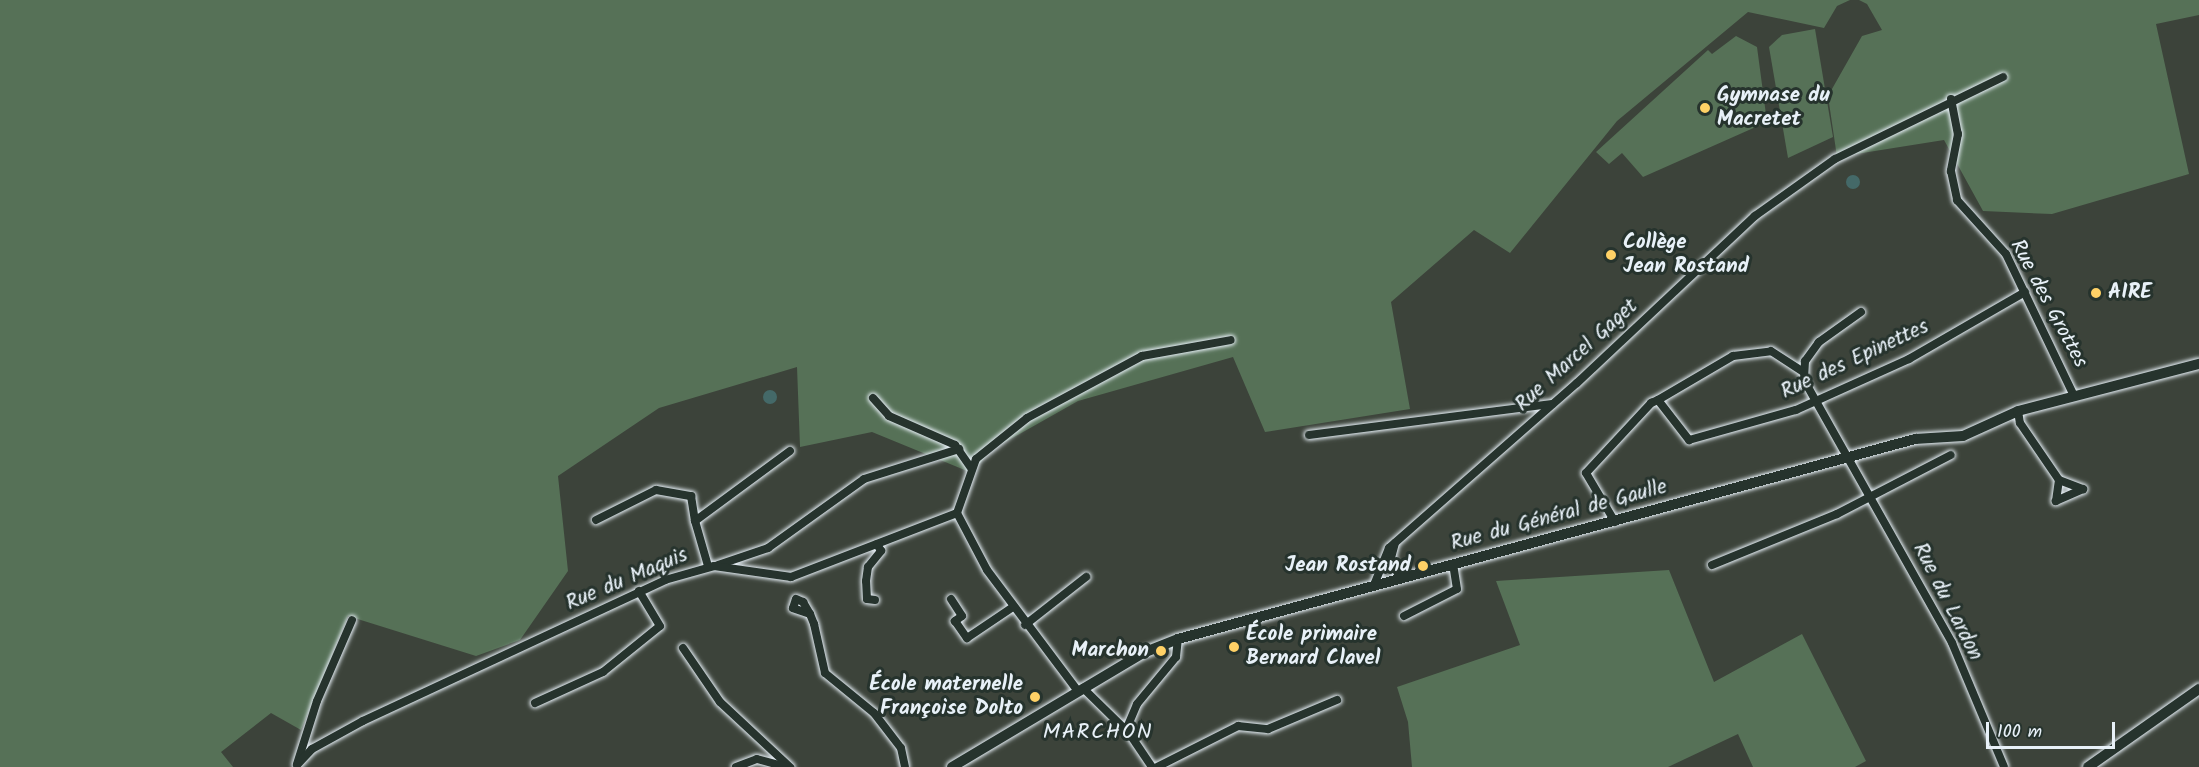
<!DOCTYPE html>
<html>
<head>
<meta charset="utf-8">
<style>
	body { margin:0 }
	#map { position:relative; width:2199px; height:767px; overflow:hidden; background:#3c433a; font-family:Kalam,sans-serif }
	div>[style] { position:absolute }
	.green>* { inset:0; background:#567157 }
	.water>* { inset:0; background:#446968 }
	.round { border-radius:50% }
	.roads { filter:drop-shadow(0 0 2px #e8f1f8) drop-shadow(0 0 2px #e8f1f8) }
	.street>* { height:8px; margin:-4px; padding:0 4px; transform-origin:4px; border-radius:4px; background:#26332d }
	.secondary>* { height:10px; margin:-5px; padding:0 5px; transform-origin:5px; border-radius:5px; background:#26332d }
	.dots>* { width:16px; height:16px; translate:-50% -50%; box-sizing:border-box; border:3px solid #26332d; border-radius:50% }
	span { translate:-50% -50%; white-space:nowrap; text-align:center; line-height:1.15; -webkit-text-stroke:6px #26332d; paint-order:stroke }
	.poi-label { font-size:21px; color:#e8f1f8; font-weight:700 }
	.left { translate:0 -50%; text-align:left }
	.right { translate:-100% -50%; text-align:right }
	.street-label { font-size:21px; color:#e8f1f8 }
	.neighbourhood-label { font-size:22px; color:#e8f1f8; letter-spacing:1.5px }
	.scale { position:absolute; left:1986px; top:722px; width:129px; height:27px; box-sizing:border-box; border:3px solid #e8f1f8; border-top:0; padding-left:8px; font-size:18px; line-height:21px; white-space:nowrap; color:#e8f1f8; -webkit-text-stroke:4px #26332d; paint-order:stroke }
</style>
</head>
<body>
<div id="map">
	<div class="green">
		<i style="clip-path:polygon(0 0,1850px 0,1837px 6px,1824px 28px,1748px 12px,1617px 121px,1510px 253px,1474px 230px,1391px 302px,1410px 409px,1265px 432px,1233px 357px,1078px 401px,991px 450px,972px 473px,872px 432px,800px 447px,797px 367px,659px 408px,558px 476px,568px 571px,520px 640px,476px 656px,348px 616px,301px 730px,271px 713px,221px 752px,233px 767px,0 767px)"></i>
		<i style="clip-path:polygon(1859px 0,2199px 0,2199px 15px,2156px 24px,2189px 174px,2052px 214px,1983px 211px,1944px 140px,1837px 157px,1828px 96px,1862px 36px,1882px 30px,1867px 4px)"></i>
		<i style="clip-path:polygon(1815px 29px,1833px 137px,1788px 158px,1769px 47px,1782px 35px)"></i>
		<i style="clip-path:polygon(1736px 36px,1757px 47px,1767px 122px,1643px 177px,1622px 153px,1609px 164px,1596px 152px,1708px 50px,1712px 54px)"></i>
		<i style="clip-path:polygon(1669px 570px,1714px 682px,1802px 634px,1866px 761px,1855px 767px,1753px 767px,1738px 734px,1668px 767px,1412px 767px,1408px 722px,1397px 687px,1520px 645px,1496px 581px)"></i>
	</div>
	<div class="water">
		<i class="round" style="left:1846px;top:175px;width:14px;height:14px"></i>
		<i class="round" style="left:763px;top:390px;width:14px;height:14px"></i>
	</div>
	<div class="roads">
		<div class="street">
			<i style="left:1951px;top:99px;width:36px;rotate:79deg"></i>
			<i style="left:1958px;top:134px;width:38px;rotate:101deg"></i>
			<i style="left:1951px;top:171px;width:30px;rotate:78deg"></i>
			<i style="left:1957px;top:200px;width:73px;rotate:47.8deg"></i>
			<i style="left:2006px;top:254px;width:157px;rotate:64.4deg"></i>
			<i style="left:1861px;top:312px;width:52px;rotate:144.5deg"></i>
			<i style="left:1819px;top:342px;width:24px;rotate:126deg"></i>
			<i style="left:1805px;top:361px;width:19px;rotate:93deg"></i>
			<i style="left:1804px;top:380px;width:302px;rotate:60.6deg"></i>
			<i style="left:1952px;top:643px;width:134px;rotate:67.2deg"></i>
			<i style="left:873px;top:398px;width:24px;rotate:48deg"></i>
			<i style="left:889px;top:416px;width:72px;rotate:23.7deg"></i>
			<i style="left:955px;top:445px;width:28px;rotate:55deg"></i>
			<i style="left:1658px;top:400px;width:87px;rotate:-30.4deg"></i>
			<i style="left:1733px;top:356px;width:38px;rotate:-7deg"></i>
			<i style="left:1771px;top:351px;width:37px;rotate:33deg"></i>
			<i style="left:2018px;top:411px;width:12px;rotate:81deg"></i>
			<i style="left:2020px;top:423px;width:69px;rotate:55.6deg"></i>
			<i style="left:2059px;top:480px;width:26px;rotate:21deg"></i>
			<i style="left:2083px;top:489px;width:30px;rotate:156deg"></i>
			<i style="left:2056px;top:501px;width:21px;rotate:-82deg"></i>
			<i style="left:1309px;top:435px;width:245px;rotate:-7.3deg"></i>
			<i style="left:957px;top:513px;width:57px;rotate:-70.6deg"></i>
			<i style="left:976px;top:459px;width:65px;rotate:-38.8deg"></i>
			<i style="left:1027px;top:418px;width:131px;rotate:-28.3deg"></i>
			<i style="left:1142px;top:356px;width:90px;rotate:-10.2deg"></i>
			<i style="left:596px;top:520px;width:67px;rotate:-26.6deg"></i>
			<i style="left:656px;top:490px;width:36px;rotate:10deg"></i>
			<i style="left:691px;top:496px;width:25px;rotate:81deg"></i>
			<i style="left:1615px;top:522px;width:57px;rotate:-120.6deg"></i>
			<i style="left:1586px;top:473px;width:96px;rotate:-47.1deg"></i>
			<i style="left:1651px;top:403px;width:8px;rotate:-23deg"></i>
			<i style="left:1658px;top:400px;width:51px;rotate:52.2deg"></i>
			<i style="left:1689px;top:440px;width:111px;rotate:-15.7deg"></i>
			<i style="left:1796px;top:410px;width:124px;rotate:-24.3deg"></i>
			<i style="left:1909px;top:359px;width:134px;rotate:-30deg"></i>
			<i style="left:1395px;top:543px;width:16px;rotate:105deg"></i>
			<i style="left:1391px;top:558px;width:22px;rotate:66deg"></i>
			<i style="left:718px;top:565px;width:53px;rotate:-18.8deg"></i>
			<i style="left:768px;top:548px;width:118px;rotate:-35.7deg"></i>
			<i style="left:864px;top:479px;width:100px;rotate:-17.5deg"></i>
			<i style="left:1712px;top:565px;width:135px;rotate:-22.2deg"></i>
			<i style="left:1837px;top:514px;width:128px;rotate:-27.4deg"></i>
			<i style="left:708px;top:566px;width:47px;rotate:-106.1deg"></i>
			<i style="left:695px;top:521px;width:118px;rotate:-36.4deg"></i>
			<i style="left:1374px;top:585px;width:40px;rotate:-68deg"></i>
			<i style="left:1389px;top:548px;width:250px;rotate:-41.3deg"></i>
			<i style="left:1577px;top:383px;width:244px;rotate:-43.2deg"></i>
			<i style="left:1755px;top:216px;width:98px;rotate:-35.5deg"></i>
			<i style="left:1835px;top:159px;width:187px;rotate:-26deg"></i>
			<i style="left:951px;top:599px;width:20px;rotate:57deg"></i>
			<i style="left:962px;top:616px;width:9px;rotate:144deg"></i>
			<i style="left:955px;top:621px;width:21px;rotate:55deg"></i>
			<i style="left:967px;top:638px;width:55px;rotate:-34deg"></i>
			<i style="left:875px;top:600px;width:8px;rotate:-173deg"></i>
			<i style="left:867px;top:599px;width:18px;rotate:-93deg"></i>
			<i style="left:866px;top:581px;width:14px;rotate:-82deg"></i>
			<i style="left:868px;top:567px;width:21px;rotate:-51deg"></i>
			<i style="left:881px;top:551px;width:8px;rotate:-120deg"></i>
			<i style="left:810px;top:614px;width:18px;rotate:-161deg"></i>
			<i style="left:793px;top:608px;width:9px;rotate:-72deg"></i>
			<i style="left:796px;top:599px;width:8px;rotate:23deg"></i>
			<i style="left:803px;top:602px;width:14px;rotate:60deg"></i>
			<i style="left:810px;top:614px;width:11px;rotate:68deg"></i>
			<i style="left:814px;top:624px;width:50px;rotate:77.3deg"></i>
			<i style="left:825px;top:673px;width:63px;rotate:39.2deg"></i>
			<i style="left:874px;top:713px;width:44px;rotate:52.4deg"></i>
			<i style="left:901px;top:748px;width:19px;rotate:78deg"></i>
			<i style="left:1404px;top:616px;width:59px;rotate:-27deg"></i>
			<i style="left:1457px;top:589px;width:25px;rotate:-99deg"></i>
			<i style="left:1025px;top:625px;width:78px;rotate:-38.2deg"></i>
			<i style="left:683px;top:648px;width:65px;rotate:55.6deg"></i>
			<i style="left:720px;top:702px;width:96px;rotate:42.9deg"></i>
			<i style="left:1083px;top:688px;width:64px;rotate:44.4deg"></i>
			<i style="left:1129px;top:733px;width:41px;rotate:55.9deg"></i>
			<i style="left:535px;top:703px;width:75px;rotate:-24.5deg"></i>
			<i style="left:603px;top:672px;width:73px;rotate:-38.9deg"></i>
			<i style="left:660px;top:626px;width:41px;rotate:-121deg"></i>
			<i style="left:1126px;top:730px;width:28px;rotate:-67deg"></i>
			<i style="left:1137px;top:704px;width:61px;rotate:-50.3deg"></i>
			<i style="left:1176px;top:657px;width:18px;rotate:-84deg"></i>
			<i style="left:297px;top:764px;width:66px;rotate:-72.4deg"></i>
			<i style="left:317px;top:701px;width:88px;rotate:-66.6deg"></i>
			<i style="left:297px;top:765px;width:22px;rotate:-47deg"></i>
			<i style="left:312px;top:749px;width:58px;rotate:-28.8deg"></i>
			<i style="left:363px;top:721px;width:333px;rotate:-25deg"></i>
			<i style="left:665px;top:580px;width:51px;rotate:-15.9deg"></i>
			<i style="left:714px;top:566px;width:78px;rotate:8.1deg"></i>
			<i style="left:791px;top:577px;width:178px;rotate:-21.1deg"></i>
			<i style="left:957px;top:513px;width:64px;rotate:62.2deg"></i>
			<i style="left:987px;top:570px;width:151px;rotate:53.1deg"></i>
			<i style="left:736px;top:767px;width:22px;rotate:-21deg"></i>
			<i style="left:757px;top:759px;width:30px;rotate:15deg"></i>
			<i style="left:1157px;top:767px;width:91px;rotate:-26.8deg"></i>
			<i style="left:1238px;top:726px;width:30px;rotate:6deg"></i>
			<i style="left:1268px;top:729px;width:75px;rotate:-22.8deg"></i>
		</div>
		<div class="secondary">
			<i style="left:952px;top:767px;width:222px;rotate:-30.8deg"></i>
			<i style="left:1143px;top:653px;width:38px;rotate:-22deg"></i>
			<i style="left:1178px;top:639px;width:764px;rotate:-15.18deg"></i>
			<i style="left:1915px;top:439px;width:48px;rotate:-3.6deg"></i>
			<i style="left:1963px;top:436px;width:60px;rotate:-24.4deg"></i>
			<i style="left:2018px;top:411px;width:187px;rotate:-14.6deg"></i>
			<i style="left:2088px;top:767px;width:136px;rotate:-35.1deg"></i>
		</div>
	</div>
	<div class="dots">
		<i style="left:1705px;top:108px;background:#ffd166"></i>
		<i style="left:1611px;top:255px;background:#ffd166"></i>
		<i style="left:2096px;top:293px;background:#ffd166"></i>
		<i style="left:1423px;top:566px;background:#ffd166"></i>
		<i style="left:1234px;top:647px;background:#ffd166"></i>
		<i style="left:1161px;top:651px;background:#ffd166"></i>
		<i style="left:1035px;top:697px;background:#ffd166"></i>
	</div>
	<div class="poi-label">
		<span class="left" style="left:1717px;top:108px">Gymnase du<br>Macretet</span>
		<span class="left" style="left:1623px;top:255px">Collège<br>Jean Rostand</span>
		<span class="left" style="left:2108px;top:293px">AIRE</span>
		<span class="right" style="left:1411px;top:566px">Jean Rostand</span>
		<span class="left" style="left:1246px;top:647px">École primaire<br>Bernard Clavel</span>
		<span class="right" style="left:1149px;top:651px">Marchon</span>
		<span class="right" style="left:1023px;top:697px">École maternelle<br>Françoise Dolto</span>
	</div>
	<div class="street-label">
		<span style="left:2048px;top:304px;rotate:62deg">Rue des Grottes</span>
		<span style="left:1577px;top:356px;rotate:-42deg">Rue Marcel Gaget</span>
		<span style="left:1855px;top:360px;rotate:-25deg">Rue des Epinettes</span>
		<span style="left:1559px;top:516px;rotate:-15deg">Rue du Général de Gaulle</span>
		<span style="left:627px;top:580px;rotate:-23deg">Rue du Maquis</span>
		<span style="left:1947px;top:602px;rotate:63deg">Rue du Lardon</span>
	</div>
	<div class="neighbourhood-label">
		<span style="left:1098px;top:733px">MARCHON</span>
	</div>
	<div class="scale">100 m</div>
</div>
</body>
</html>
